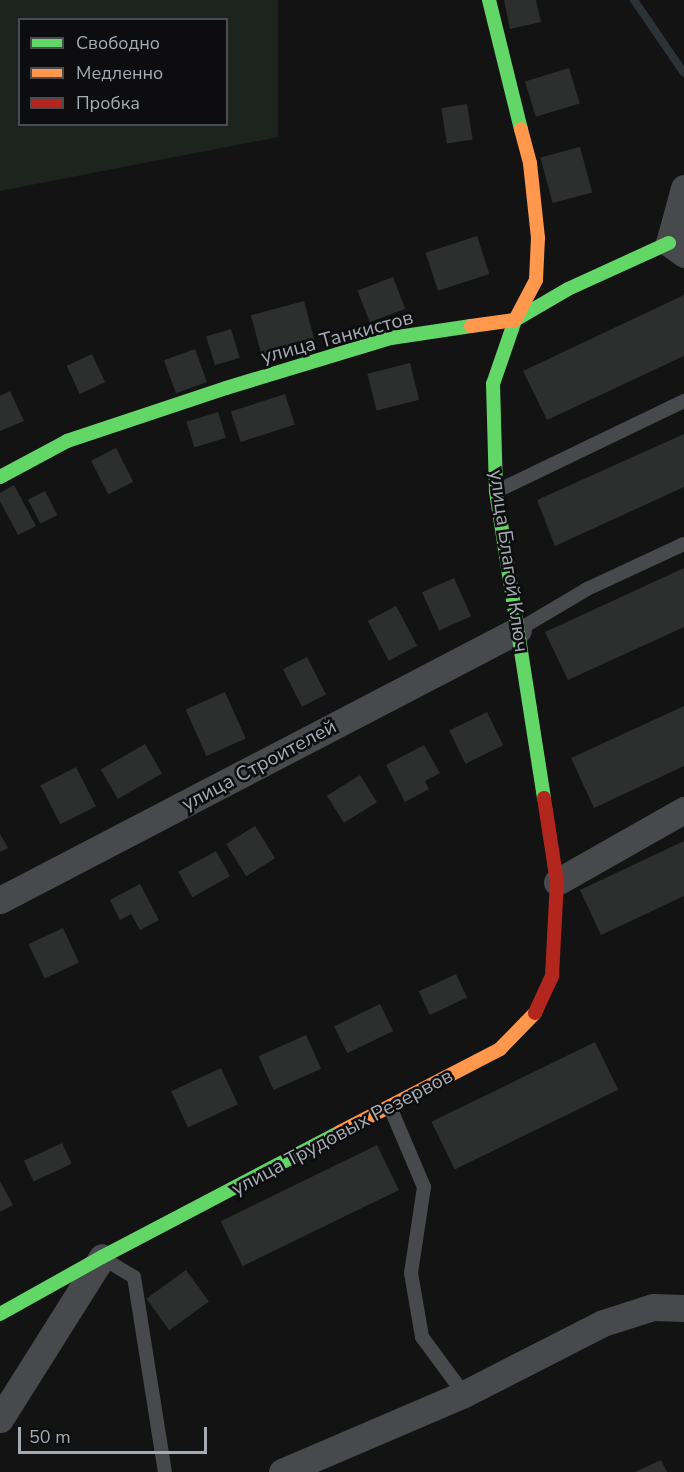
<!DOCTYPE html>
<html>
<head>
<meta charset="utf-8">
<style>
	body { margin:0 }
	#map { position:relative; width:684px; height:1472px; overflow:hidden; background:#131313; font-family:"Nunito Sans",sans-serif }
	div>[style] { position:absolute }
	.green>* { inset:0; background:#1d231d }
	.stream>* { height:8px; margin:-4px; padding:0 4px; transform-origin:4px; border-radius:4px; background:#2b3337 }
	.building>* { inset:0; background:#2d2e2e; transform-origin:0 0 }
	.lane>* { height:14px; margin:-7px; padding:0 7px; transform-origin:7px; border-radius:7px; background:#47494c }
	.street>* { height:27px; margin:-13.5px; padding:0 13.5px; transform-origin:13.5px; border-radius:13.5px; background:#47494c }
	.fast>* { height:14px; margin:-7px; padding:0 7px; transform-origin:7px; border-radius:7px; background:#63d668 }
	.slow>* { height:14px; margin:-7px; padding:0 7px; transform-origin:7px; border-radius:7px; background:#ff974d }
	.jam>* { height:14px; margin:-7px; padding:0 7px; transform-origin:7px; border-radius:7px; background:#b3261e }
	span { translate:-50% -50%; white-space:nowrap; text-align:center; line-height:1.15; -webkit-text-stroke:5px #0d0d0f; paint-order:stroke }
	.street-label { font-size:20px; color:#a5abb3 }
	.legend { position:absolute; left:18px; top:18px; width:210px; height:108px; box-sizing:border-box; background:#0d0d0f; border:2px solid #4a4c51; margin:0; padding:8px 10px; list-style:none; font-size:18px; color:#a5abb3 }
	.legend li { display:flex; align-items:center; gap:12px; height:30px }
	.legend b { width:30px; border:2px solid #4a4c51 }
	.scale { position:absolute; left:18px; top:1427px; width:189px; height:27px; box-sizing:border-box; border:3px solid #a5abb3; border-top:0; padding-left:8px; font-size:18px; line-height:21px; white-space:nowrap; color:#a5abb3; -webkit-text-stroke:4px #0d0d0f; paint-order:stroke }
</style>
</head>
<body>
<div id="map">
	<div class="green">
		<i style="clip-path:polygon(evenodd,0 0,278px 0,278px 137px,0 191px,0 0,20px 20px,226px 20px,226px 124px,20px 124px,20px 20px)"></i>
	</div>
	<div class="stream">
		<i style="left:634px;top:0;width:88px;rotate:55.6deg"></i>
	</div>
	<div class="building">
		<i style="clip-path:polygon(504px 0,536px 0,541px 22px,510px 29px)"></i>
		<i style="left:569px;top:68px;width:37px;height:46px;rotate:73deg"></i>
		<i style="left:467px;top:104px;width:36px;height:26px;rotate:81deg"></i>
		<i style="left:580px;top:147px;width:47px;height:41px;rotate:75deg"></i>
		<i style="left:477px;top:236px;width:40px;height:54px;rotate:72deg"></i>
		<i style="left:393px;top:277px;width:34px;height:38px;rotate:69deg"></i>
		<i style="clip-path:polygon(684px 295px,684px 356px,547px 420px,523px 371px)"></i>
		<i style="left:304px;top:301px;width:42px;height:55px;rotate:75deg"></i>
		<i style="left:231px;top:329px;width:30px;height:26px;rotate:73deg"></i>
		<i style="left:195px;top:349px;width:35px;height:33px;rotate:70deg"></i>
		<i style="left:92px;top:354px;width:31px;height:28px;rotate:65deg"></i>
		<i style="left:410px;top:363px;width:38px;height:44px;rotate:76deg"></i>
		<i style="clip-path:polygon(10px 391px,24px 421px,0 431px,0 396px)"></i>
		<i style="left:285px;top:394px;width:32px;height:57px;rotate:72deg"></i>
		<i style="left:218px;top:412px;width:27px;height:33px;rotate:73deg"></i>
		<i style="clip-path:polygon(684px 434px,684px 487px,555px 546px,537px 500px)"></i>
		<i style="left:116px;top:448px;width:38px;height:28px;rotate:63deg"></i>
		<i style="clip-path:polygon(14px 485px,36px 526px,18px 535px,0 501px,0 493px)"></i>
		<i style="left:45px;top:491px;width:27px;height:19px;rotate:63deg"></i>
		<i style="clip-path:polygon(684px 568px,684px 627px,568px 680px,545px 632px)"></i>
		<i style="left:454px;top:578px;width:42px;height:35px;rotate:66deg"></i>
		<i style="left:396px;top:606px;width:45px;height:32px;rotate:62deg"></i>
		<i style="left:307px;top:657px;width:42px;height:27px;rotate:63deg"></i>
		<i style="left:225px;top:692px;width:51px;height:43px;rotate:66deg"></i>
		<i style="clip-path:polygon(684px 706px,684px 766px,594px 808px,571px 758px)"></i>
		<i style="left:487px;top:712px;width:37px;height:42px;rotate:64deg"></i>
		<i style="left:145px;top:744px;width:34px;height:51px;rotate:60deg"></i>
		<i style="clip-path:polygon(424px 745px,440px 773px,425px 781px,429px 789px,405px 802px,386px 765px)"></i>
		<i style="left:76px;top:767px;width:44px;height:40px;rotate:63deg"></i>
		<i style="left:360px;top:775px;width:32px;height:39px;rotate:58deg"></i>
		<i style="left:255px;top:826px;width:38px;height:34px;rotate:58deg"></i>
		<i style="clip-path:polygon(0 834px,8px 848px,0 852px)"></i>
		<i style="clip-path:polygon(684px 841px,684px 896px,601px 935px,580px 890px)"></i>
		<i style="left:216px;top:851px;width:29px;height:43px;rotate:61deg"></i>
		<i style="clip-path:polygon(140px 884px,159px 920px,140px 930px,131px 914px,120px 920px,110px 900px)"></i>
		<i style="left:63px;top:928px;width:38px;height:38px;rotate:65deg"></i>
		<i style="left:456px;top:974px;width:26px;height:41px;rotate:65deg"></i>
		<i style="left:380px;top:1004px;width:30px;height:51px;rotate:64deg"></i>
		<i style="left:306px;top:1035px;width:37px;height:52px;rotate:66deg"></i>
		<i style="left:595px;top:1042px;width:53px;height:182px;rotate:64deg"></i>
		<i style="left:221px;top:1068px;width:40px;height:55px;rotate:65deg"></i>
		<i style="left:62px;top:1143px;width:23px;height:42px;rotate:65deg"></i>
		<i style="left:377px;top:1145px;width:50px;height:174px;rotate:64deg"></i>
		<i style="clip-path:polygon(0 1181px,13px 1205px,0 1212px)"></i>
		<i style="left:186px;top:1270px;width:39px;height:49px;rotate:54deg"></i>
		<i style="clip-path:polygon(661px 1460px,667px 1472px,635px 1472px)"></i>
	</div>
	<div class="lane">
		<i style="left:497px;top:491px;width:208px;rotate:-25.7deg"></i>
		<i style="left:518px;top:630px;width:80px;rotate:-30.7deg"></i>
		<i style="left:587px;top:589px;width:107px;rotate:-24.9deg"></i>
		<i style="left:390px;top:1107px;width:87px;rotate:67deg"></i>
		<i style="left:424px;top:1187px;width:87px;rotate:98.6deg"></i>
		<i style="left:411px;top:1273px;width:65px;rotate:80.2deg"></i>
		<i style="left:422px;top:1337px;width:71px;rotate:53.6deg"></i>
		<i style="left:104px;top:1259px;width:35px;rotate:31deg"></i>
		<i style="left:134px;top:1277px;width:197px;rotate:81deg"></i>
	</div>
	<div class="street">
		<i style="left:684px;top:188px;width:57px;rotate:105.3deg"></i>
		<i style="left:669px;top:243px;width:19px;rotate:36deg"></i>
		<i style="left:557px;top:882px;width:146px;rotate:-29.6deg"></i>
		<i style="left:0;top:900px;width:584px;rotate:-27.53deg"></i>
		<i style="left:0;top:1419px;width:191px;rotate:-57.8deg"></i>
		<i style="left:282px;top:1472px;width:198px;rotate:-23.2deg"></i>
		<i style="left:464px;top:1394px;width:156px;rotate:-27.1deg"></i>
		<i style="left:603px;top:1323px;width:52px;rotate:-17.7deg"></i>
		<i style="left:653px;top:1307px;width:31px;rotate:2deg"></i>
	</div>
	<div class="fast">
		<i style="left:489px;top:0;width:133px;rotate:76.1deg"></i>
		<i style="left:0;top:477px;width:76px;rotate:-28.2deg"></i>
		<i style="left:67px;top:441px;width:168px;rotate:-18.4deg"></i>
		<i style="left:226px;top:388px;width:172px;rotate:-16.9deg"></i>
		<i style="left:391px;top:338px;width:81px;rotate:-8.5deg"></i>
		<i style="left:544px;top:798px;width:311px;rotate:-98.9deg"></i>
		<i style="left:496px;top:491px;width:107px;rotate:-91.6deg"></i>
		<i style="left:493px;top:384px;width:68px;rotate:-71deg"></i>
		<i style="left:515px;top:320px;width:61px;rotate:-30.3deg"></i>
		<i style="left:568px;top:289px;width:111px;rotate:-24.5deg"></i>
		<i style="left:0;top:1314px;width:117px;rotate:-29.2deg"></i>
		<i style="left:102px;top:1257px;width:269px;rotate:-27.7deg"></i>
	</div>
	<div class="slow">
		<i style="left:471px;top:326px;width:44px;rotate:-7.8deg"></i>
		<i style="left:515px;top:320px;width:45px;rotate:-62.3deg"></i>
		<i style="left:536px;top:280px;width:42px;rotate:-87.3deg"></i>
		<i style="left:538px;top:238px;width:75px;rotate:-96.1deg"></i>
		<i style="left:530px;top:163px;width:35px;rotate:-105deg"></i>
		<i style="left:340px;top:1132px;width:180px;rotate:-27.4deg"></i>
		<i style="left:500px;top:1049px;width:50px;rotate:-45.8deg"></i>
	</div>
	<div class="jam">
		<i style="left:535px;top:1013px;width:41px;rotate:-65.3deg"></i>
		<i style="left:552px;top:976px;width:94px;rotate:-87deg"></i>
		<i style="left:557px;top:882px;width:85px;rotate:-98.8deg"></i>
	</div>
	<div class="street-label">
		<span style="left:337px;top:337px;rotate:-15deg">улица Танкистов</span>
		<span style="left:509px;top:561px;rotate:82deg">улица Благой Ключ</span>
		<span style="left:259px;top:765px;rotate:-28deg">улица Строителей</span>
		<span style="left:342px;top:1132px;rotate:-28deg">улица Трудовых Резервов</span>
	</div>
	<ul class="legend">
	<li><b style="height:8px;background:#63d668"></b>Свободно</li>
	<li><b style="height:8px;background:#ff974d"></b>Медленно</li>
	<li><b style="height:8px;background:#b3261e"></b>Пробка</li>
	</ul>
	<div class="scale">50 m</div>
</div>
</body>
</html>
